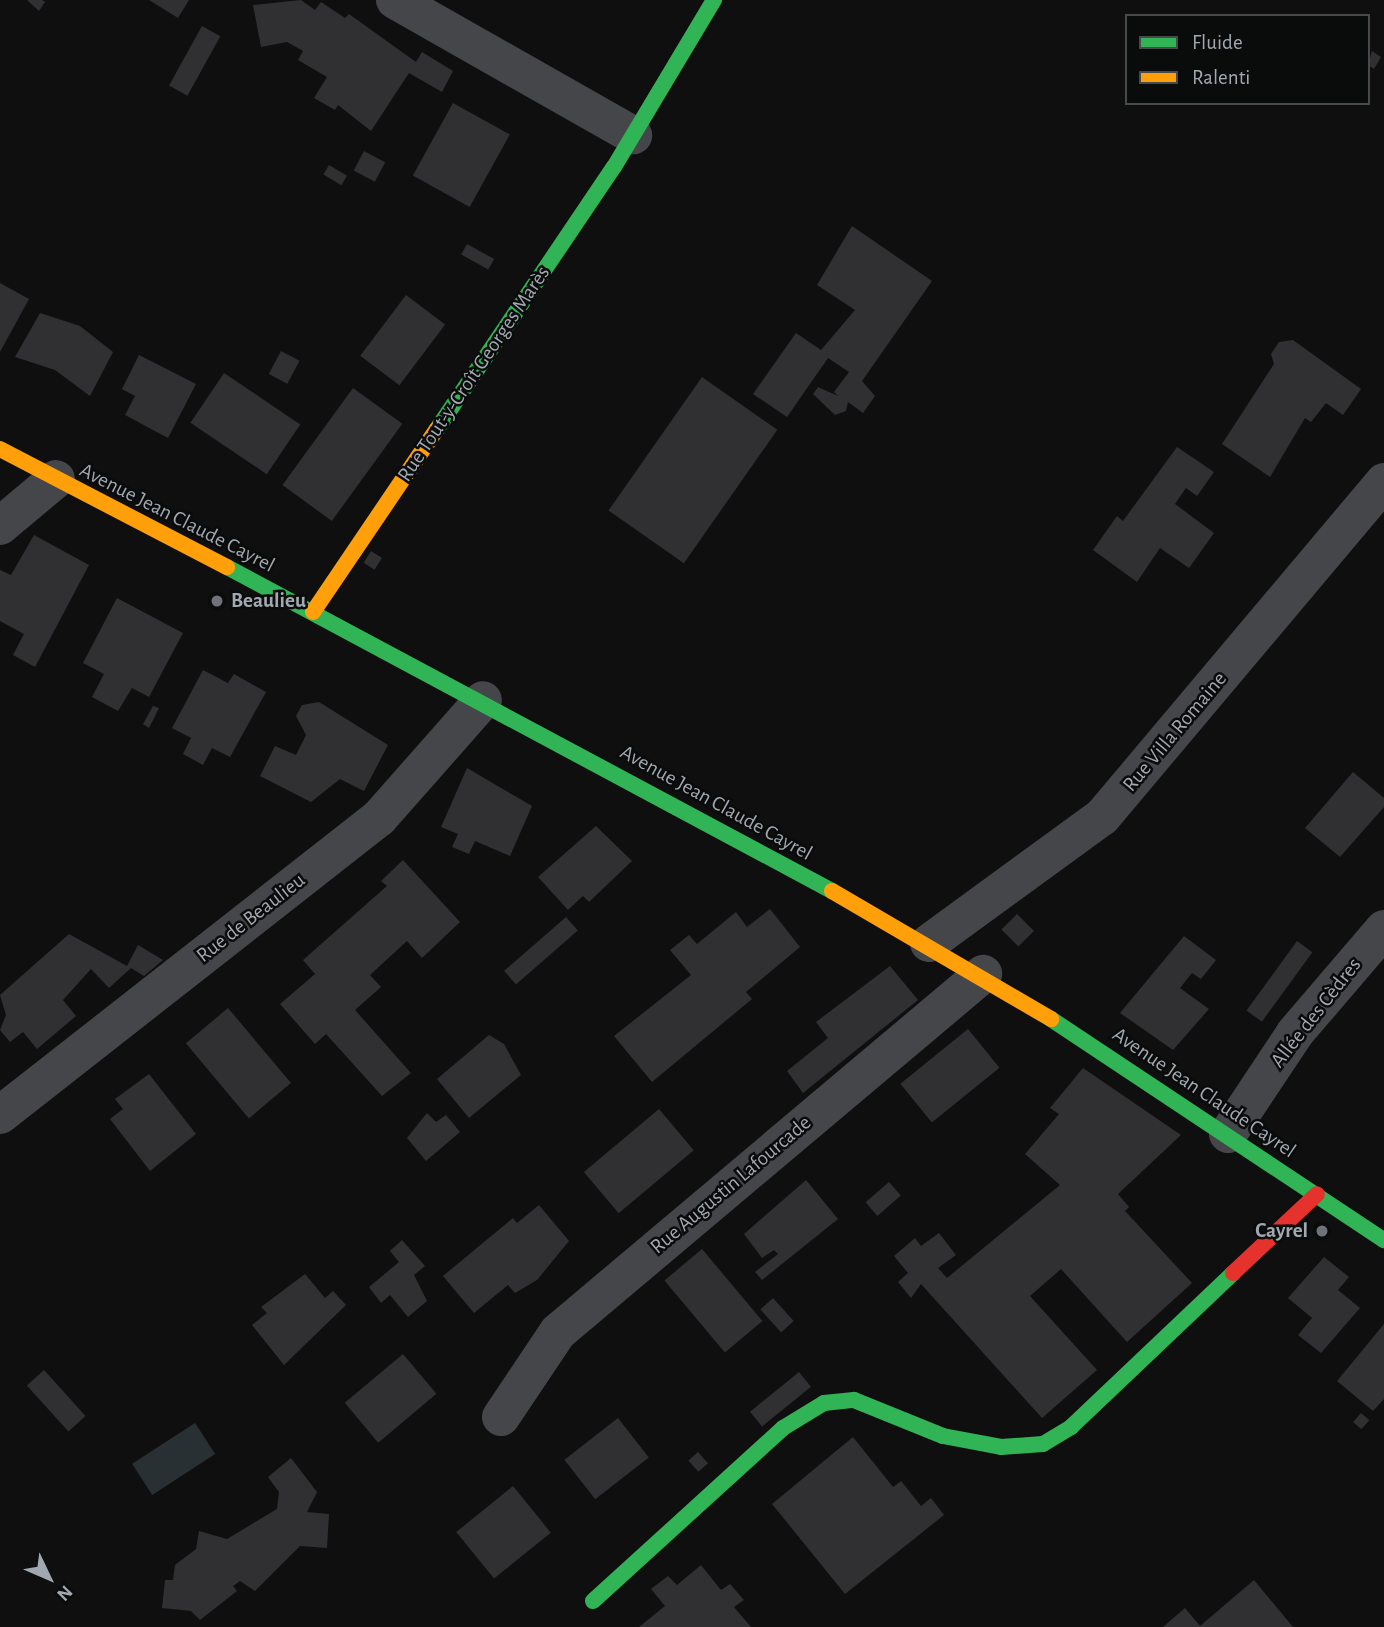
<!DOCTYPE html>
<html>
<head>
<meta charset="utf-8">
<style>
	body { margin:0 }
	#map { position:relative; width:1384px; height:1627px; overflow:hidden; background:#0f0f10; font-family:"Alegreya Sans",sans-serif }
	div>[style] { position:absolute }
	.water>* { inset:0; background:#283034; transform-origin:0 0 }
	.building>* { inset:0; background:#303032; transform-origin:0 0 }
	.street>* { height:38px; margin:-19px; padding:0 19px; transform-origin:19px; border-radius:19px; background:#444649 }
	.fast>* { height:16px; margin:-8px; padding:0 8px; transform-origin:8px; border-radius:8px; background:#30b455 }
	.slow>* { height:16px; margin:-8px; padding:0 8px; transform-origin:8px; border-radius:8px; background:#ff9f0a }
	.jam>* { height:16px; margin:-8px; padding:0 8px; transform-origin:8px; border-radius:8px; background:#e5322d }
	.dots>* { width:19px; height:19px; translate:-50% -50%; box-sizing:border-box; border:4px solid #0a0b0b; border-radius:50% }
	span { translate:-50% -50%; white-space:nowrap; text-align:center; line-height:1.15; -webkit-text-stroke:5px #0a0b0b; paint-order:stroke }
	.street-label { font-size:21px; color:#a2a8b0 }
	.poi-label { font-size:21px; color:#a2a8b0; font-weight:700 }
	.left { translate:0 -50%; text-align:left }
	.right { translate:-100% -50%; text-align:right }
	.legend { position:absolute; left:1125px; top:14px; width:245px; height:91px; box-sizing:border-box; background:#0a0b0b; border:2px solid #474a4d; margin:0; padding:9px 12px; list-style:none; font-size:21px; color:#a2a8b0 }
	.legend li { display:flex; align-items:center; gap:14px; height:35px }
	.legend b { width:35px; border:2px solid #474a4d }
	.north { position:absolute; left:14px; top:1543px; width:70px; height:70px; -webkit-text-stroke:5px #0a0b0b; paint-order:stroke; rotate:134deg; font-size:19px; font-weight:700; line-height:28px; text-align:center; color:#a2a8b0 }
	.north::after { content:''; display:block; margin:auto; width:24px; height:32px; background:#a2a8b0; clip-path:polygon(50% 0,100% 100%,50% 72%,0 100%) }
</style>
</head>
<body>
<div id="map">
	<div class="water">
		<i style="left:195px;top:1423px;width:37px;height:75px;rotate:57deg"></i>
	</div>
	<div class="building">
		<i style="clip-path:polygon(27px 0,42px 0,45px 2px,39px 11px)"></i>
		<i style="clip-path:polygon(149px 0,189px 0,178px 18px)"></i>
		<i style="clip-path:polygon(301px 0,315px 10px,321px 2px,345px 18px,349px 14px,416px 62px,422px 52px,453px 71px,442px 92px,409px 73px,371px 131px,338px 105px,335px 110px,314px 98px,327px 77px,298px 60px,303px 51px,287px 42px,261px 47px,253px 5px)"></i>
		<i style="left:202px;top:26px;width:21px;height:68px;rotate:29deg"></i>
		<i style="clip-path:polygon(1372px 51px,1381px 57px,1374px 69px,1368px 65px)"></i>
		<i style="left:453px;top:103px;width:65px;height:83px;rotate:29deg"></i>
		<i style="left:364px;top:151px;width:24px;height:22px;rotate:28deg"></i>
		<i style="left:329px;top:165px;width:21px;height:11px;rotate:31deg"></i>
		<i style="clip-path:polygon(852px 226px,932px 281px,862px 381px,875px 396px,863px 413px,848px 402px,846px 411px,835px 415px,813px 394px,818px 387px,838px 396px,834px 392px,849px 372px,828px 358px,787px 417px,753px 394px,796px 333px,821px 350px,855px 310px,817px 285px)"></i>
		<i style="left:467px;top:244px;width:31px;height:12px;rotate:29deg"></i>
		<i style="clip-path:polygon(0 283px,29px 299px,0 352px)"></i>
		<i style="left:406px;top:295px;width:49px;height:76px;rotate:37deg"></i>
		<i style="clip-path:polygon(40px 313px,80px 326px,113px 352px,90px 396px,55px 370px,15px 357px)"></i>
		<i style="clip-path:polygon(1293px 340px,1361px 389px,1343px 415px,1326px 403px,1311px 422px,1305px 418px,1270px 477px,1222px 444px,1274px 364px,1271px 354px,1279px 342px)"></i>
		<i style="left:281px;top:351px;width:21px;height:26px;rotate:28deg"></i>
		<i style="clip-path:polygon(139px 355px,196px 384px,168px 438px,125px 415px,135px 396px,122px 389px)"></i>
		<i style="left:224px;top:373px;width:92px;height:60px;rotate:34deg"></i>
		<i style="left:702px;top:377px;width:92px;height:163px;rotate:35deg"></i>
		<i style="left:353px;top:388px;width:61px;height:120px;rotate:36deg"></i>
		<i style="clip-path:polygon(1177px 447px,1214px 472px,1197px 496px,1186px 488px,1175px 504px,1214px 533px,1189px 568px,1160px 548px,1137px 582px,1093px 550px,1117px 516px,1123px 521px)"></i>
		<i style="clip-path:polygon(34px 535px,89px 565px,35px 667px,13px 655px,24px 634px,0 621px,0 570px,11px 575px)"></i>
		<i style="left:371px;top:551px;width:13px;height:14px;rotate:32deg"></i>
		<i style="clip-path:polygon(117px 598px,183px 633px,149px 697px,132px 688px,118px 711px,92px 697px,104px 674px,83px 663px)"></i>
		<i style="clip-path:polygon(203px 670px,228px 683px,234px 674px,266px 692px,230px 757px,212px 748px,203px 765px,183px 754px,191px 738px,172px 728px)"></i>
		<i style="clip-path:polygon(319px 702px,388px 745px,364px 791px,340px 779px,311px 802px,260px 776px,275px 746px,296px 755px,306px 735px,296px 716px,302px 705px)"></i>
		<i style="clip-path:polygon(153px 706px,159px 708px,149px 728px,143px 724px)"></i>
		<i style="clip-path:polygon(467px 768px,532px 806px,510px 856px,475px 841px,469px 854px,452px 847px,458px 834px,441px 827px)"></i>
		<i style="clip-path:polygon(1353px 772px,1384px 798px,1384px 807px,1340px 857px,1305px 828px)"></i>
		<i style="clip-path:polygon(596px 826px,632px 861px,589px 902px,583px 896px,568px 910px,538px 877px)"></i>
		<i style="clip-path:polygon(403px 860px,460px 922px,422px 958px,407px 941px,370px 975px,381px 987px,355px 1010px,411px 1073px,382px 1096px,326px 1034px,315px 1044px,280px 1004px,315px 974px,303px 960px,387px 886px,381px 881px)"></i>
		<i style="clip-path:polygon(770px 909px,800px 947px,746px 992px,752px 999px,652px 1082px,614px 1036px,691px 975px,670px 950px,689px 935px,697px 944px,736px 912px,747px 927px)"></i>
		<i style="left:1017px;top:914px;width:24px;height:22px;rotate:45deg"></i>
		<i style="left:566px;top:917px;width:18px;height:82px;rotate:49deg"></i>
		<i style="clip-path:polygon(69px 934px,127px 966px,138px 945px,163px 960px,144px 976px,131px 968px,109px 988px,91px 969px,63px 1000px,76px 1016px,37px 1049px,23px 1032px,10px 1042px,0 1030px,6px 1015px,0 995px)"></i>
		<i style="clip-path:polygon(1184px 936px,1216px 960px,1201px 979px,1192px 973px,1180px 988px,1209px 1009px,1173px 1050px,1120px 1013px)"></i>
		<i style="left:1297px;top:941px;width:19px;height:86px;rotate:36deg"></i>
		<i style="clip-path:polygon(890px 966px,918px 1000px,803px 1093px,787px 1071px,828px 1038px,816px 1022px)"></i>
		<i style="left:228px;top:1008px;width:98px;height:55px;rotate:50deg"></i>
		<i style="left:968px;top:1029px;width:50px;height:87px;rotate:51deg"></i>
		<i style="clip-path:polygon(489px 1035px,504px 1044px,521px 1075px,469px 1118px,437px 1079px)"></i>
		<i style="clip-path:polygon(1083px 1068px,1181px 1135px,1118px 1194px,1129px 1207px,1125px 1211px,1192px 1283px,1127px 1342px,1061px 1269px,1030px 1296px,1097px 1370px,1042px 1418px,921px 1284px,911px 1298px,898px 1282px,908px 1273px,894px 1256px,915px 1238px,921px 1246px,939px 1233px,956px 1255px,938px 1268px,947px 1278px,1060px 1185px,1025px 1154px,1059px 1114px,1050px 1108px)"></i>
		<i style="clip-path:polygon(149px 1074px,196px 1134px,150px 1171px,110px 1119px,123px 1109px,115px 1099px)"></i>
		<i style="left:659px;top:1109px;width:54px;height:98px;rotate:50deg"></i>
		<i style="clip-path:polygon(427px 1113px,436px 1122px,446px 1115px,460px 1132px,426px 1161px,407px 1138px)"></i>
		<i style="clip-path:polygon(806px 1180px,838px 1219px,762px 1280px,755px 1272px,778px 1254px,774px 1250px,762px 1258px,744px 1234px)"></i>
		<i style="left:889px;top:1182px;width:18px;height:31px;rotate:49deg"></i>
		<i style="clip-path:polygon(539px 1205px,569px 1241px,537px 1280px,515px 1293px,508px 1285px,474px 1313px,443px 1276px,513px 1218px,517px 1223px)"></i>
		<i style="clip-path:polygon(402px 1240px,425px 1266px,414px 1275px,427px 1301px,408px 1317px,390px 1295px,381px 1303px,369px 1287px,399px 1262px,390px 1251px)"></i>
		<i style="left:702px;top:1249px;width:94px;height:49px;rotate:50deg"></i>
		<i style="clip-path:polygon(1324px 1257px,1349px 1277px,1338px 1290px,1360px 1308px,1321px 1353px,1298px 1335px,1312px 1318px,1288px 1298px)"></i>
		<i style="clip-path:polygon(305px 1274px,325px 1298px,333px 1291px,346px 1305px,284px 1365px,252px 1325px,267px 1313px,261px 1307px)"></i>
		<i style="left:773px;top:1298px;width:31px;height:17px;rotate:48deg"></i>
		<i style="clip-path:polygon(1384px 1324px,1384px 1399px,1373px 1411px,1337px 1381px)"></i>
		<i style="left:403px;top:1354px;width:52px;height:76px;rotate:50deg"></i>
		<i style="left:44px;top:1370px;width:62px;height:23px;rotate:48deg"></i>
		<i style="left:799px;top:1372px;width:19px;height:63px;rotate:51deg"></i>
		<i style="left:1361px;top:1413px;width:11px;height:12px;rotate:41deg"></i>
		<i style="left:618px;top:1418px;width:50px;height:68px;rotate:52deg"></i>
		<i style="clip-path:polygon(853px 1437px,893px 1487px,901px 1481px,921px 1506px,931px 1498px,944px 1515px,845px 1594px,772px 1504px)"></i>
		<i style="left:698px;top:1452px;width:15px;height:13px;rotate:48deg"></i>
		<i style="clip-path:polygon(291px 1458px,317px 1492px,307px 1512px,329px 1514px,327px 1548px,300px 1546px,255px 1591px,240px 1581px,233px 1586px,237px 1591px,200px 1620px,191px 1611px,162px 1608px,165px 1580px,173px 1580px,175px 1565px,196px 1549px,199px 1531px,227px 1539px,277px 1509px,279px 1492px,268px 1477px)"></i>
		<i style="left:513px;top:1486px;width:60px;height:73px;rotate:51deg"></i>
		<i style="clip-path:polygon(701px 1565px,721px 1590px,730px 1584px,744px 1600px,734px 1607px,751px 1627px,639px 1627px,665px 1606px,651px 1589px,668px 1576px,677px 1585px)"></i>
		<i style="clip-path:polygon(1254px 1580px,1293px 1627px,1163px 1627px,1185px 1608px,1200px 1626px)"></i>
	</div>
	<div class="street">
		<i style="left:395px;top:0;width:274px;rotate:29.6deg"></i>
		<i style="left:0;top:526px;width:73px;rotate:-40deg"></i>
		<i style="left:929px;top:943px;width:214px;rotate:-36.1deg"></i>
		<i style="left:1102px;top:817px;width:438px;rotate:-49.9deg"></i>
		<i style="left:0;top:1115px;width:482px;rotate:-38.1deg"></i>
		<i style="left:379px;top:818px;width:157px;rotate:-48.6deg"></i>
		<i style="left:1228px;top:1134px;width:121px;rotate:-56.4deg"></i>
		<i style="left:1295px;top:1033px;width:137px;rotate:-49.4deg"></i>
		<i style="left:501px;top:1417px;width:102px;rotate:-56.2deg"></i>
		<i style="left:558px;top:1332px;width:556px;rotate:-40.11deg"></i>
	</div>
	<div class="fast">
		<i style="left:437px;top:429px;width:316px;rotate:-56deg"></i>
		<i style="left:614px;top:167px;width:195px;rotate:-59.1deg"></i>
		<i style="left:227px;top:567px;width:686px;rotate:28.17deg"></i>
		<i style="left:1051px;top:1019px;width:400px;rotate:33.6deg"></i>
		<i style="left:593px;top:1601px;width:257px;rotate:-42.3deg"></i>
		<i style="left:783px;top:1428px;width:48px;rotate:-31.4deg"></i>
		<i style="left:824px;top:1403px;width:30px;rotate:-6deg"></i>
		<i style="left:854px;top:1400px;width:96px;rotate:22deg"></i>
		<i style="left:943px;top:1436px;width:59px;rotate:10.7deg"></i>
		<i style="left:1001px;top:1447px;width:42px;rotate:-4.1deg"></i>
		<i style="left:1043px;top:1444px;width:33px;rotate:-31deg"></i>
		<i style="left:1071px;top:1427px;width:224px;rotate:-43.5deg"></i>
	</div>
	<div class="slow">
		<i style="left:0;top:449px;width:256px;rotate:27.5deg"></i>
		<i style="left:313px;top:612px;width:221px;rotate:-55.9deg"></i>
		<i style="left:832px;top:891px;width:254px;rotate:30.3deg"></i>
	</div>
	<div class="jam">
		<i style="left:1233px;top:1273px;width:115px;rotate:-43.2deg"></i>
	</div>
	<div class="dots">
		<i style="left:217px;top:601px;background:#6f7278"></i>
		<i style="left:1322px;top:1231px;background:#6f7278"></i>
	</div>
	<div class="street-label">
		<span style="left:474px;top:374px;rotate:-56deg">Rue Tout-y-Croît Georges Marès</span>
		<span style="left:177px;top:518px;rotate:27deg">Avenue Jean Claude Cayrel</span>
		<span style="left:1175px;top:732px;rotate:-50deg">Rue Villa Romaine</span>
		<span style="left:716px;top:803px;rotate:29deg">Avenue Jean Claude Cayrel</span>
		<span style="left:251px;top:918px;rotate:-38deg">Rue de Beaulieu</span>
		<span style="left:1316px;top:1013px;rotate:-52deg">Allée des Cèdres</span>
		<span style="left:1204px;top:1093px;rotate:34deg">Avenue Jean Claude Cayrel</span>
		<span style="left:731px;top:1185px;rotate:-40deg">Rue Augustin Lafourcade</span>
	</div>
	<div class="poi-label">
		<span class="left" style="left:231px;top:601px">Beaulieu</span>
		<span class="right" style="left:1308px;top:1231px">Cayrel</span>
	</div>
	<ul class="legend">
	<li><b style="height:9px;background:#30b455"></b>Fluide</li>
	<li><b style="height:9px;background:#ff9f0a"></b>Ralenti</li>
	</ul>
	<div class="north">N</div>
</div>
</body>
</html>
